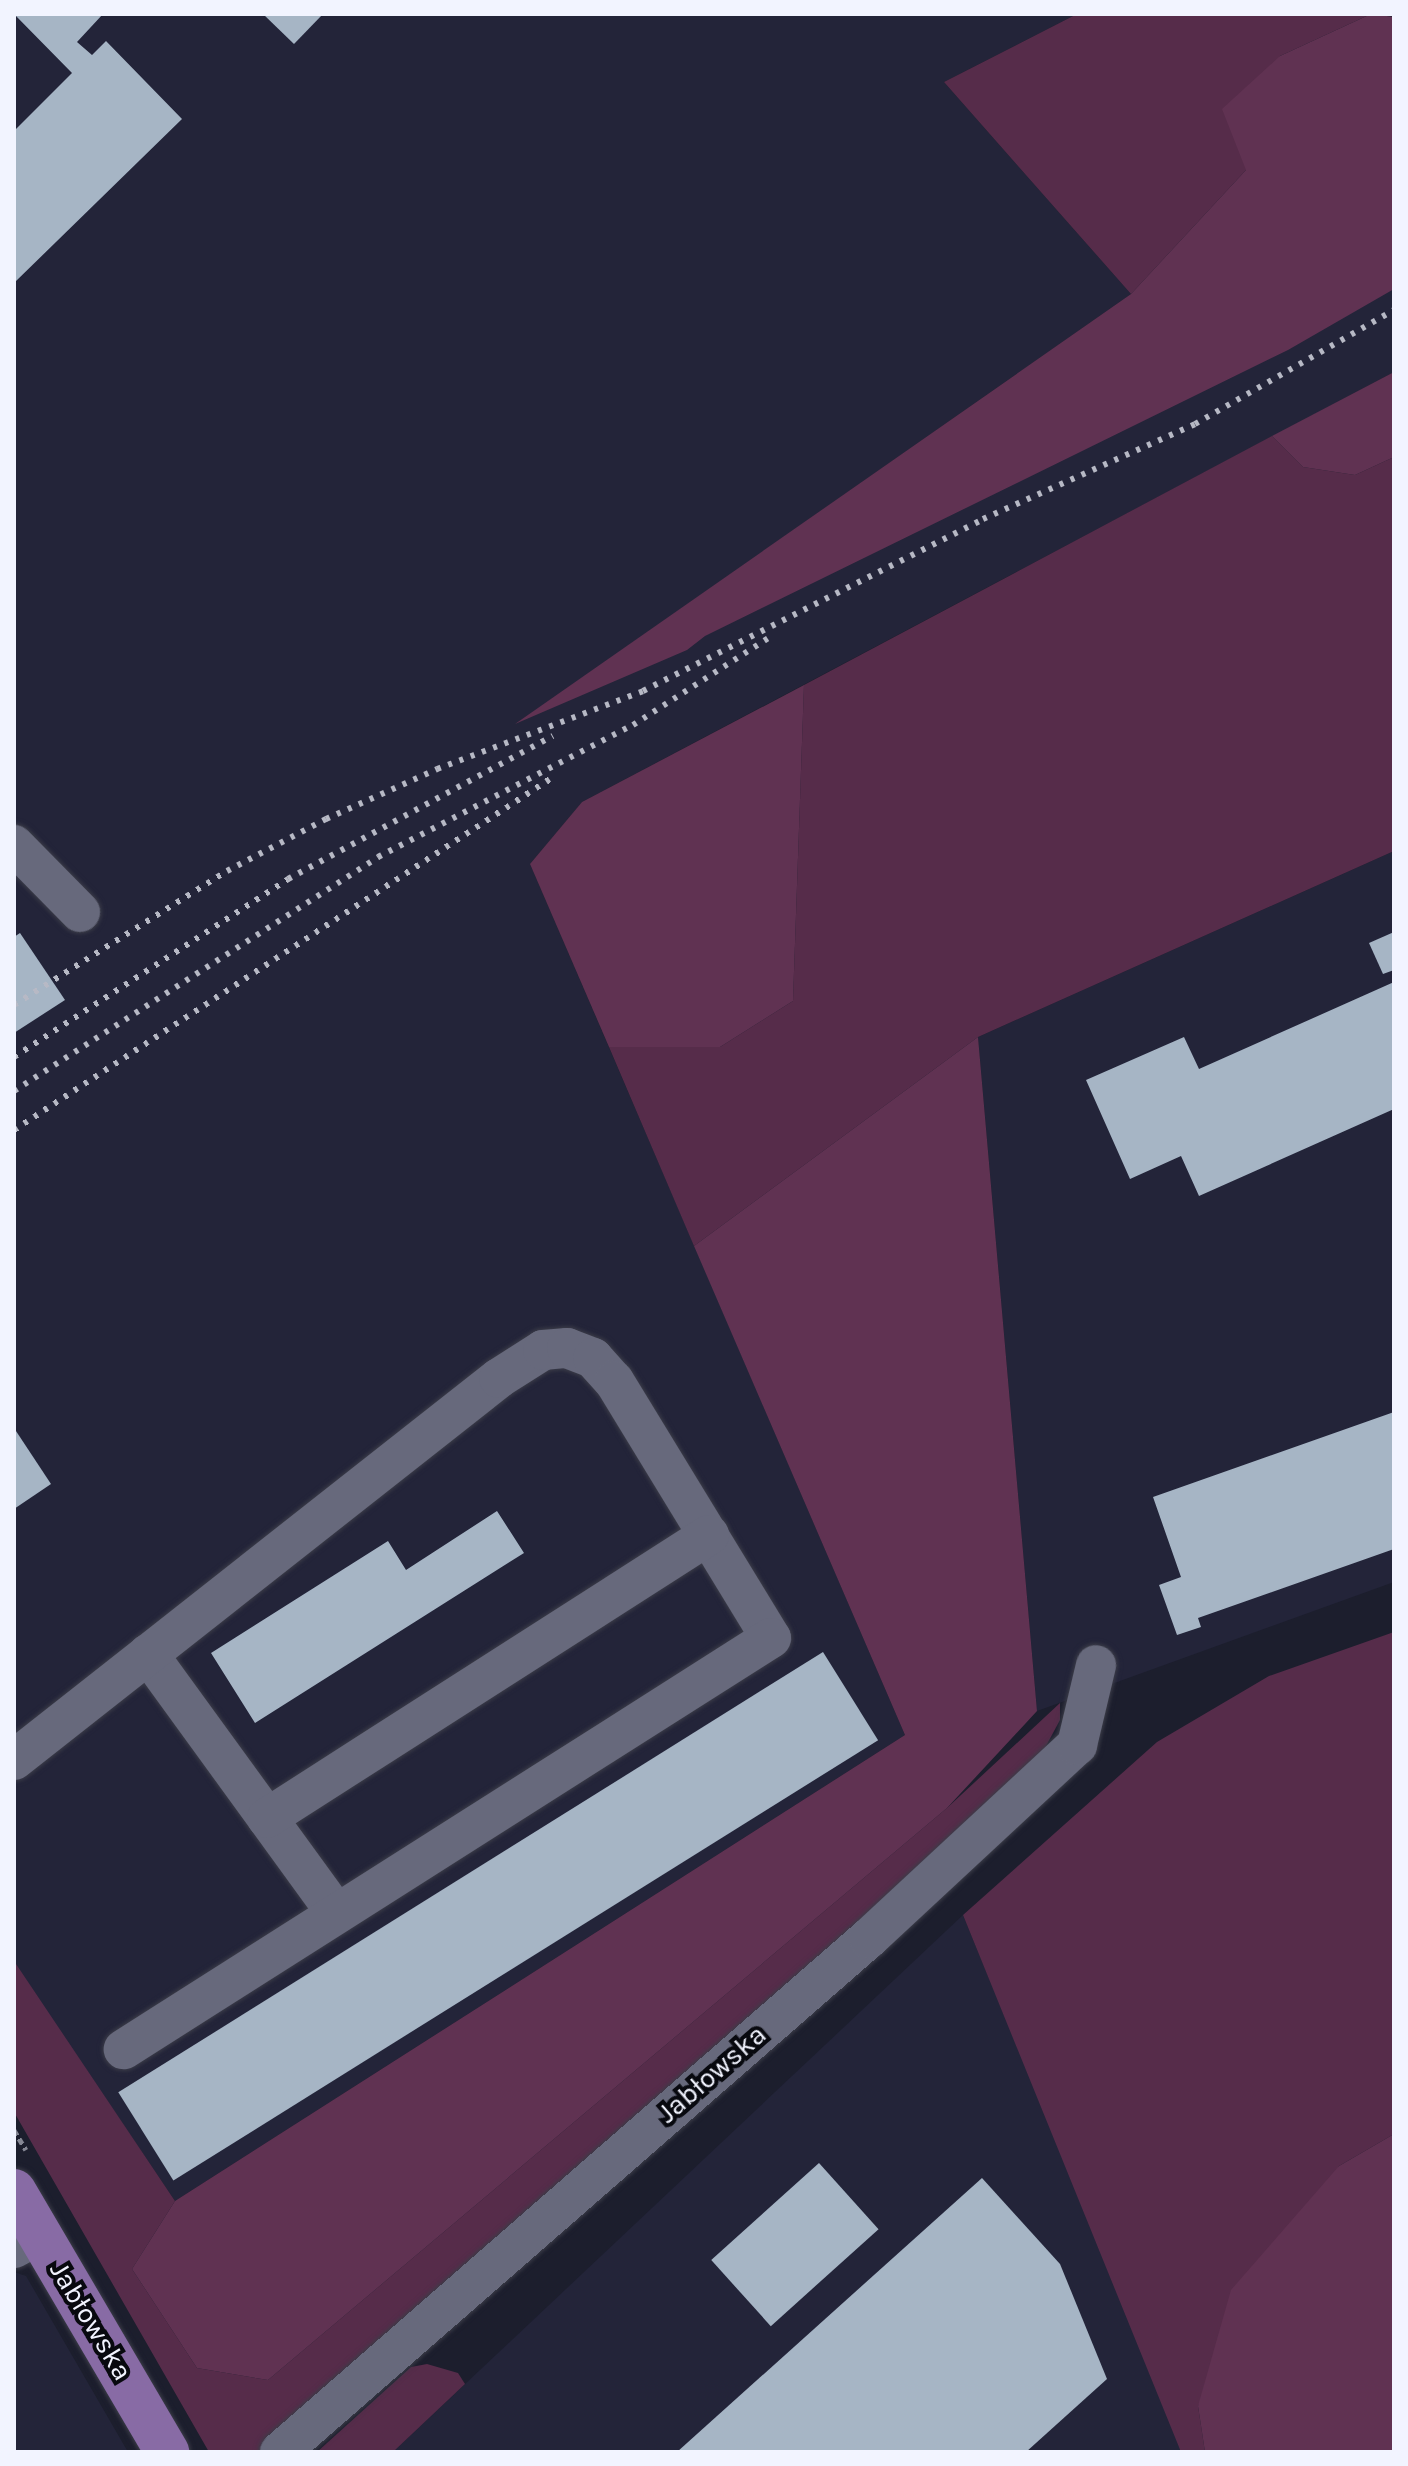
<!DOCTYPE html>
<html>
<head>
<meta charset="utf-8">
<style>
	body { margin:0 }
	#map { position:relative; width:1408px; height:2466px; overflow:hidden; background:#1c1e2d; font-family:Karla,sans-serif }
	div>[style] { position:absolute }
	.built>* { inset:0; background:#232439 }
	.green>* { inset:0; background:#562c4a }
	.forest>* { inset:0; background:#603252 }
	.building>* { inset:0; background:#a6b5c5; transform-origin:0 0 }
	.path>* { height:5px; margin-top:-2.5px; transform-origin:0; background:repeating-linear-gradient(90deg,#858794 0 6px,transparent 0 10px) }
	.roads { filter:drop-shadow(0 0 2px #3b3c48) drop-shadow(0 0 2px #3b3c48) }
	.minor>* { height:40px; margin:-20px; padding:0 20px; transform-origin:20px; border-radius:20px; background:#67697c }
	.major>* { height:44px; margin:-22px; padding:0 22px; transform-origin:22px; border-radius:22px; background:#886ba5 }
	.rail>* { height:6px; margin-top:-3px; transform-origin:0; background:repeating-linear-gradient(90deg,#b7b9c5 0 4px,transparent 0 12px) }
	span { translate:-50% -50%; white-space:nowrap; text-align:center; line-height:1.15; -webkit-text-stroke:8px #08090f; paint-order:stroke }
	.street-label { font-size:28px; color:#f2f4ff }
	.frame { position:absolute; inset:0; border:16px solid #f2f4ff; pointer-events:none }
</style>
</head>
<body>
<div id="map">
	<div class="built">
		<i style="clip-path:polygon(14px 14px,1077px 14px,944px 82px,1131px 294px,519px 722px,1394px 220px,1394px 372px,582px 802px,530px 864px,905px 1735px,175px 2201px,14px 1963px)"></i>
		<i style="clip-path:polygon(1394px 851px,1394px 1582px,1037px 1711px,978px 1037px)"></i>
		<i style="clip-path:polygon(963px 1915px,1185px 2452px,393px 2452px)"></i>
		<i style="clip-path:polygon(14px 2272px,26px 2276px,128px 2452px,14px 2452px)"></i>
	</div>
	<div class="green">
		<i style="clip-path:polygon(1077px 14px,1371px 14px,1280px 56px,1246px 170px,1131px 294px,944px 82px)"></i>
		<i style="clip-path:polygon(1272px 436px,1303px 467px,1355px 475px,1394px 457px,1394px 851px,978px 1037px,694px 1246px,609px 1047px,720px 1047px,793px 1001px,804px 685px)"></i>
		<i style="clip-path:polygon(1394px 1632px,1394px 2134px,1339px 2166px,1198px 2406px,1205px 2452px,1181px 2452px,963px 1915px,1157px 1742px,1269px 1676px)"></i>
		<i style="clip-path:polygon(1060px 1703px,1060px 1720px,1038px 1761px,264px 2452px,209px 2452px,14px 2112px,14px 1961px,175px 2201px,132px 2269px,197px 2368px,268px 2380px,947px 1808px)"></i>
		<i style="clip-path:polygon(427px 2364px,458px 2373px,465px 2384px,393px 2452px,317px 2452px,411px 2367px)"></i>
	</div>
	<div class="forest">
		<i style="clip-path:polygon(1371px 14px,1394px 17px,1394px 289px,1288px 350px,705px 636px,687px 650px,515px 724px,1131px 294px,1246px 170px,1222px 109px,1280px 56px)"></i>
		<i style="clip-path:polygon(1394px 372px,1394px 457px,1355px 475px,1303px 467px,1272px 436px)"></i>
		<i style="clip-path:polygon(804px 685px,793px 1001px,720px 1047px,609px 1047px,530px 864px,582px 802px)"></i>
		<i style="clip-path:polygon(978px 1037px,1037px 1711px,947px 1808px,268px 2380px,197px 2368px,132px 2269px,175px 2201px,905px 1735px,694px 1246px)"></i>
		<i style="clip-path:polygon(1394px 2134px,1394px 2452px,1205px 2452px,1198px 2406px,1231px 2290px,1339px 2166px)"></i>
	</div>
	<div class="building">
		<i style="clip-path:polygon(14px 14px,103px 14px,77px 42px,92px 55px,106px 41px,182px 119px,14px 283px,14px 131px,72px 73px)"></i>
		<i style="clip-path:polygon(263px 14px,323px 14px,294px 44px)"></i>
		<i style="clip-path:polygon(1394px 932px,1394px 970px,1383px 974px,1369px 943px)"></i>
		<i style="clip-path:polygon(20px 933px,65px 1000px,14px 1033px,14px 937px)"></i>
		<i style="clip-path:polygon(1394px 982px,1394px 1109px,1199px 1196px,1181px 1156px,1130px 1179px,1086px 1080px,1184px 1037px,1199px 1069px)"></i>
		<i style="clip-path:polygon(1394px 1412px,1394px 1549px,1198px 1618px,1201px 1627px,1177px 1635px,1159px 1585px,1181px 1577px,1153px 1497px)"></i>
		<i style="clip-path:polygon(14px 1428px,51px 1484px,14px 1509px)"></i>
		<i style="clip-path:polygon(497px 1511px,524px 1553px,255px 1723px,211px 1653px,388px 1541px,406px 1570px)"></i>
		<i style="left:823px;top:1652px;width:104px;height:831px;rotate:58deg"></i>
		<i style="left:819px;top:2163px;width:89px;height:145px;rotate:48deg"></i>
		<i style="clip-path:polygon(982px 2178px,1060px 2264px,1107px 2379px,1026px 2452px,677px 2452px)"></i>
	</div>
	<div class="path">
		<i style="left:14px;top:2130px;width:23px;rotate:59deg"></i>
	</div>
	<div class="roads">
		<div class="minor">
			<i style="left:14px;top:845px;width:94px;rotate:45.4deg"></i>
			<i style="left:148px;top:1654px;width:321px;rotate:54deg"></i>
			<i style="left:14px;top:1760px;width:617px;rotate:-38.22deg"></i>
			<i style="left:499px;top:1378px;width:52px;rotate:-32.5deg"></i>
			<i style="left:543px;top:1350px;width:24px;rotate:-5deg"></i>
			<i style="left:567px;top:1348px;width:28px;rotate:21deg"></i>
			<i style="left:593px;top:1358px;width:31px;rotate:48deg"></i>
			<i style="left:614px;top:1381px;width:301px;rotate:58.6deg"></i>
			<i style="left:771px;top:1638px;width:767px;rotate:147.57deg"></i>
			<i style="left:267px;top:1818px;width:525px;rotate:-32.63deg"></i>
			<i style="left:14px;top:2248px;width:30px;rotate:-28deg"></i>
			<i style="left:280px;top:2452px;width:782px;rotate:-41.11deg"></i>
			<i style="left:869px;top:1938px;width:284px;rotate:-42.9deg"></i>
			<i style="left:1077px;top:1745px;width:82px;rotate:-76.6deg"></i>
		</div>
		<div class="major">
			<i style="left:14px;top:2191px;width:303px;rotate:59.6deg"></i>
		</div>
	</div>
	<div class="rail">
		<i style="left:14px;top:1005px;width:252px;rotate:-32.2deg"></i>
		<i style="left:227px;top:871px;width:112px;rotate:-27.7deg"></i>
		<i style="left:326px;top:819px;width:122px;rotate:-24.2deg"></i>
		<i style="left:437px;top:769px;width:220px;rotate:-20.7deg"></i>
		<i style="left:643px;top:691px;width:381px;rotate:-26.8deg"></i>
		<i style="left:983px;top:519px;width:232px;rotate:-24.1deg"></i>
		<i style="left:1195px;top:424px;width:229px;rotate:-29.8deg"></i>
		<i style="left:14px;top:1057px;width:327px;rotate:-33deg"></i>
		<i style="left:288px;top:879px;width:301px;rotate:-28.4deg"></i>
		<i style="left:14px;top:1091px;width:433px;rotate:-32.7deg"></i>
		<i style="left:378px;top:857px;width:287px;rotate:-27.4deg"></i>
		<i style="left:633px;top:725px;width:166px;rotate:-32.7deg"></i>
		<i style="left:14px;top:1130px;width:648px;rotate:-33.22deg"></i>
	</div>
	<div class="street-label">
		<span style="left:712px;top:2074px;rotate:-41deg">Jabłowska</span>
		<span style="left:91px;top:2321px;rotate:59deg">Jabłowska</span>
	</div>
	<div class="frame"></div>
</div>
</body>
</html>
